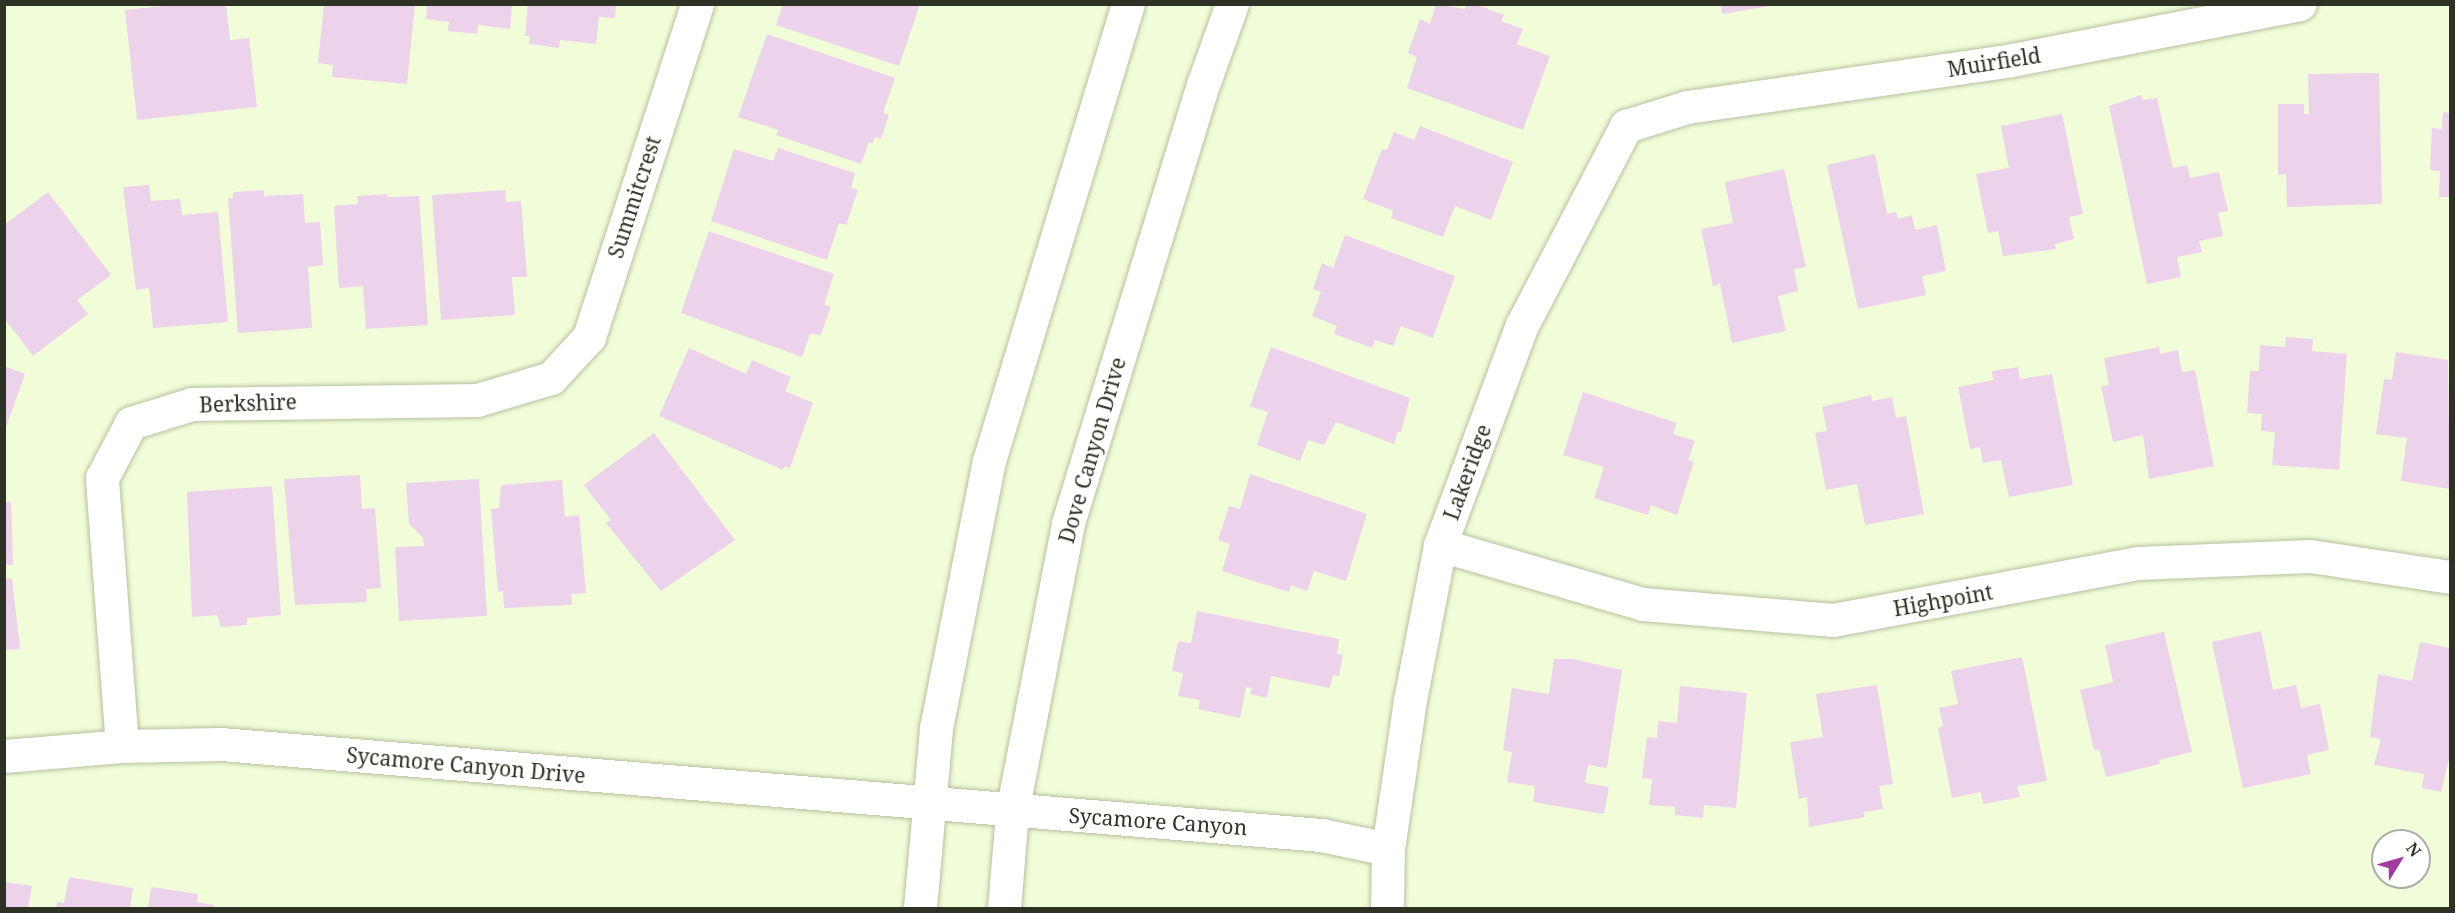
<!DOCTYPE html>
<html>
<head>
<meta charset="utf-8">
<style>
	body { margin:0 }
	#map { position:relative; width:2455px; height:913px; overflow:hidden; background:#f1fdd9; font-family:"Noto Serif",serif }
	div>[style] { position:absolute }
	.building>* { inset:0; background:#ecd2ea }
	.roads { filter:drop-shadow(0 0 2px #b5c19f) drop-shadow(0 0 2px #b5c19f) }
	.minor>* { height:33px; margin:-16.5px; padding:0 16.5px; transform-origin:16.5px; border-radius:16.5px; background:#fff }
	span { translate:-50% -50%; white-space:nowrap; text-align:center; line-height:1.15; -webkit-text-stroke:4.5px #fff; paint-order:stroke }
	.street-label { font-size:21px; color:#2d3224 }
	.frame { position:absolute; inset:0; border:6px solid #2d3224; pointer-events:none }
	.north { position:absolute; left:2371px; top:829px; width:60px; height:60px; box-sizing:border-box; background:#fff; border:2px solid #abada7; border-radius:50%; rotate:53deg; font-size:16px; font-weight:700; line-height:24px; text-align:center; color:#2d3224 }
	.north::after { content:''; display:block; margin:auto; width:21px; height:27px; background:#a03ba0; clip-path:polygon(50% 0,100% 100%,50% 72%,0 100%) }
</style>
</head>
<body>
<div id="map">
	<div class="building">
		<i style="clip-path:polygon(181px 4px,226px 4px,230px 40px,249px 38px,257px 107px,137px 120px,125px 10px)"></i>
		<i style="clip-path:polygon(324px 4px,415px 4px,407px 84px,332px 77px,333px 65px,318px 63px)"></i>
		<i style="clip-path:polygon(528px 4px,616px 4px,615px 18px,599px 17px,596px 44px,560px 40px,559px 48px,529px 44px,530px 36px,525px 36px)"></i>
		<i style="clip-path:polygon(783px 4px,920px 4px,899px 66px,776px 25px)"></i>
		<i style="clip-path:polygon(1436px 4px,1465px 9px,1467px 4px,1475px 4px,1504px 15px,1501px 21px,1523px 29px,1517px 44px,1550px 56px,1523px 130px,1407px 88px,1417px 57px,1408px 53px,1420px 19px,1430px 24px)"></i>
		<i style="clip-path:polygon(1721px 4px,1770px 4px,1770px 6px,1722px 14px)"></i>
		<i style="clip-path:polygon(427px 5px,512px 5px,510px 29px,478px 25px,477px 34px,448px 31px,449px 22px,426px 19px)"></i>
		<i style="clip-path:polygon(767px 34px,895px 78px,883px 113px,889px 115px,881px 139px,875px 137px,872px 144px,869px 142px,861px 164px,776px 135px,778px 130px,738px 117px)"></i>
		<i style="clip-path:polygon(2379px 73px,2382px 204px,2287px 207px,2286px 174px,2278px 175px,2278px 104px,2304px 104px,2304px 114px,2309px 114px,2308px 74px)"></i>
		<i style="clip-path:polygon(2141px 95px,2143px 100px,2157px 98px,2173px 168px,2187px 165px,2190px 178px,2219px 172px,2228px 211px,2218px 213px,2223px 236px,2199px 241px,2202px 252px,2177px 257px,2181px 277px,2147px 284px,2109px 106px)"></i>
		<i style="clip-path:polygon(2443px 112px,2450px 113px,2450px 197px,2439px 197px,2440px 171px,2430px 170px,2432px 128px,2442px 129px)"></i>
		<i style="clip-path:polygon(2062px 114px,2083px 214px,2069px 217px,2074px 239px,2055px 244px,2056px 249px,2003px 256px,1998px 231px,1988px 233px,1976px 174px,2009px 168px,2001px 126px)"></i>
		<i style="clip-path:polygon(1420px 126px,1513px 162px,1491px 220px,1455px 206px,1443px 237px,1391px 218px,1393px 211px,1363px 199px,1382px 149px,1387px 150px,1394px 132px,1414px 140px)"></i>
		<i style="clip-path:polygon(778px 148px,855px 173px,851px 188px,858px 190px,846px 225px,839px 223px,827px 260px,711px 221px,734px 149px,773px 161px)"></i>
		<i style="clip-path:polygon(1875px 154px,1887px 214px,1896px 212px,1898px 219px,1912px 215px,1915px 230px,1937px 225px,1946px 271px,1922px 276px,1926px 295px,1858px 309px,1827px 165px)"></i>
		<i style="clip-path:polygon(1784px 169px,1806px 267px,1794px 269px,1798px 291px,1778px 296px,1786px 331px,1732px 343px,1720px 284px,1713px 286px,1701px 229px,1733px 223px,1725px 182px)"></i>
		<i style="clip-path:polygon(149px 185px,151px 201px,180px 199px,182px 215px,218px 212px,228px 322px,153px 328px,149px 288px,136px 290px,123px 187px)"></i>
		<i style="clip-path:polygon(264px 190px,264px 196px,303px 194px,305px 223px,320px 222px,323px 265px,308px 267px,312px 328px,238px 333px,228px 198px,233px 198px,233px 192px)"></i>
		<i style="clip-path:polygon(505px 190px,506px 202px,521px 201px,527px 277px,512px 277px,515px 315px,441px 320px,432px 195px)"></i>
		<i style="clip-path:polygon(48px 192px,111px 275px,77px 300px,88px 314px,33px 356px,4px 318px,4px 225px)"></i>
		<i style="clip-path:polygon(387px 194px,388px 197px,419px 196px,428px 325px,366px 329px,363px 286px,339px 288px,334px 206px,358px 204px,357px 196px)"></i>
		<i style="clip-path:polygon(709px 231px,834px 274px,824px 305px,831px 306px,821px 335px,810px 334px,802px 357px,681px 313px)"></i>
		<i style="clip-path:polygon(1345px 235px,1455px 276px,1433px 338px,1401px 326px,1393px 346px,1375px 340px,1372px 348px,1334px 334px,1337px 326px,1312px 316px,1321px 292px,1313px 289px,1322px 263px,1333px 268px)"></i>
		<i style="clip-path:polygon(2286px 337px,2313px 339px,2312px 351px,2347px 354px,2339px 470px,2272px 465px,2275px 432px,2261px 431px,2262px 414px,2247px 413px,2250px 371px,2259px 371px,2260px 345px,2285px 347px)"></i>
		<i style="clip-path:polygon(1271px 347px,1410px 398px,1401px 432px,1398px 432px,1394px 444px,1336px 422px,1324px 445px,1308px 440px,1300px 461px,1257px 445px,1268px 412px,1250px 406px)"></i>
		<i style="clip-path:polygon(2159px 347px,2160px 354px,2178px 350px,2182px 372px,2195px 370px,2214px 466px,2149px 479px,2143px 435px,2113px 442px,2101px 386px,2109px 385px,2104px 358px)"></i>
		<i style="clip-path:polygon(689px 348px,746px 374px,752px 360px,791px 377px,785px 391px,813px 403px,790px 468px,784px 466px,783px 470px,659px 416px)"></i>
		<i style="clip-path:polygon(2396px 352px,2448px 360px,2450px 489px,2401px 481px,2407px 438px,2376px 434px,2384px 379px,2392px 380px)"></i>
		<i style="clip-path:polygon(4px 366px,25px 374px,5px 430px,4px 430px)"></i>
		<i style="clip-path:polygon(2018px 367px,2020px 379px,2052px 374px,2073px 485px,2009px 497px,2001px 460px,1983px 463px,1980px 447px,1970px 449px,1958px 387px,1993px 380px,1992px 371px)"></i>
		<i style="clip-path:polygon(1583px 392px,1677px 423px,1673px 434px,1695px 441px,1688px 460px,1694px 462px,1677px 515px,1651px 505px,1648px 515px,1594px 498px,1604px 467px,1563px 455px)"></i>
		<i style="clip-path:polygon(1871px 395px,1872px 401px,1892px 397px,1896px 418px,1906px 416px,1924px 514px,1865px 525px,1857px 484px,1826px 490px,1815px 433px,1827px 431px,1822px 407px)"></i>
		<i style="clip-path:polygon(654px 433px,735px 540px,661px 591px,606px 523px,611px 520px,584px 485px)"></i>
		<i style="clip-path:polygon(1250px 474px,1367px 514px,1346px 581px,1314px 571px,1307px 591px,1291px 585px,1289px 592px,1222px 571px,1230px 544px,1218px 540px,1229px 506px,1240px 509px)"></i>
		<i style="clip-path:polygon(360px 475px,362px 509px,375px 508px,381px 588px,366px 589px,367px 602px,295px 605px,284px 479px)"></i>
		<i style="clip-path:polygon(479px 479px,487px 616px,399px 621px,395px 547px,424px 546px,423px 538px,409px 524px,406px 483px)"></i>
		<i style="clip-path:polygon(562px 480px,565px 517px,579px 515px,586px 593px,571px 594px,572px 605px,504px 608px,503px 591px,498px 592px,491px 509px,499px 508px,501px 485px)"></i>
		<i style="clip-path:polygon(272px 486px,281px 615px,247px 618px,247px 625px,221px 627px,217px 615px,192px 617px,187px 492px)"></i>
		<i style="clip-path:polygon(4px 502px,11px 502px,13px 565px,4px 565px)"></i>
		<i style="clip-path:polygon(12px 578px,20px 649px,4px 650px,4px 579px)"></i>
		<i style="clip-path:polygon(1197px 611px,1339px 639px,1337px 654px,1343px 655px,1339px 676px,1333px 675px,1330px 688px,1271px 676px,1267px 698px,1250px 694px,1252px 688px,1246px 687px,1240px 718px,1198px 709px,1200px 700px,1178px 696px,1183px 673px,1172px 671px,1178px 641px,1191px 643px)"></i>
		<i style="clip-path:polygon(2261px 631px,2273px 690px,2296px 685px,2301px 708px,2320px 704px,2329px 750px,2307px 755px,2311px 774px,2243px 788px,2212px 642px)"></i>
		<i style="clip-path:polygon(2164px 632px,2192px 752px,2159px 760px,2160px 764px,2106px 777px,2099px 749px,2094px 750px,2080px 690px,2113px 682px,2105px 645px)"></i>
		<i style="clip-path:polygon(2420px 642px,2450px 648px,2450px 755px,2441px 792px,2422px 788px,2424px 774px,2374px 765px,2381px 739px,2370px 737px,2378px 674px,2412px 681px)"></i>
		<i style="clip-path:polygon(2022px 657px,2047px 781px,2017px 786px,2020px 797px,1983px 804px,1981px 792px,1952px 798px,1938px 728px,1943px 726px,1939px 708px,1958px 704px,1951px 671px)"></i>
		<i style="clip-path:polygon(1554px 659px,1573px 659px,1622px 670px,1607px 768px,1588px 765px,1585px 783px,1609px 787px,1604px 814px,1533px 802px,1535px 786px,1507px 782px,1512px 752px,1503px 750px,1512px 688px,1549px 694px)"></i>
		<i style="clip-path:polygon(1877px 685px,1893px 784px,1879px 786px,1883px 809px,1863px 812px,1865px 817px,1809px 827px,1807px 797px,1799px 799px,1790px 742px,1823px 737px,1816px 694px)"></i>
		<i style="clip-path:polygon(1680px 686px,1747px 693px,1736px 808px,1704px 805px,1703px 818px,1675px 815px,1675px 807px,1649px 805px,1652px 779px,1642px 778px,1647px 737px,1657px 738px,1658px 721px,1677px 723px)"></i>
		<i style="clip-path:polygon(69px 877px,133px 888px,130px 908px,56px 908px,57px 902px,64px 903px)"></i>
		<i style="clip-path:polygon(4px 882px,32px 886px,28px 908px,4px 908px)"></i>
		<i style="clip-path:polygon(151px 887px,198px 894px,197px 902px,214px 905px,214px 908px,148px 908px)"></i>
	</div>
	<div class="roads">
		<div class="minor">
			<i style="left:1440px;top:545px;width:211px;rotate:16.2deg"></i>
			<i style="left:1643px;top:604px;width:191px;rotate:4.8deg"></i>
			<i style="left:1833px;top:620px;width:310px;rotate:-10.6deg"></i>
			<i style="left:2138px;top:563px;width:172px;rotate:-2.3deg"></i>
			<i style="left:2310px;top:556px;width:142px;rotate:8.5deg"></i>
			<i style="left:122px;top:746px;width:269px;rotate:-94.3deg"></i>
			<i style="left:102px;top:478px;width:62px;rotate:-62.2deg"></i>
			<i style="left:131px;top:423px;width:64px;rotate:-17.3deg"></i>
			<i style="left:192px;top:404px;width:285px;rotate:-0.8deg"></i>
			<i style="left:477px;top:400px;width:77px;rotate:-16.6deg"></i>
			<i style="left:551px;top:378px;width:56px;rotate:-47.2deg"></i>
			<i style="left:589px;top:337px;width:350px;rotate:-72deg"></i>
			<i style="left:4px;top:756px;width:118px;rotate:-4.8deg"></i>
			<i style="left:122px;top:746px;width:99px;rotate:-1.2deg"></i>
			<i style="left:221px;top:744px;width:1104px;rotate:4.73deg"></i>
			<i style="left:1321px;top:835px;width:68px;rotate:11.8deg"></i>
			<i style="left:920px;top:908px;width:181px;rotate:-84.9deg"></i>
			<i style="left:936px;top:728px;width:272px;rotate:-78.8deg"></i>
			<i style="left:989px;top:461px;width:478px;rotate:-73.1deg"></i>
			<i style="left:1004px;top:908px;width:96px;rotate:-85.2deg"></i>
			<i style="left:1012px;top:812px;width:294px;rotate:-79deg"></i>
			<i style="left:1068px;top:523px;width:461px;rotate:-72.9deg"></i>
			<i style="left:1204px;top:82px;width:83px;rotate:-70.3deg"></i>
			<i style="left:1387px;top:908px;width:59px;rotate:-89deg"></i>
			<i style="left:1388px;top:849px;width:151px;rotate:-81.6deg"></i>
			<i style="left:1410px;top:700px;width:158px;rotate:-79deg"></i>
			<i style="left:1440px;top:545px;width:235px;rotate:-69.6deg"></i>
			<i style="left:1522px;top:325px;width:225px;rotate:-62.4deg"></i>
			<i style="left:1626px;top:126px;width:64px;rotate:-17.3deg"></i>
			<i style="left:1687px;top:107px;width:328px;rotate:-8.2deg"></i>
			<i style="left:2012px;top:60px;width:293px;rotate:-11deg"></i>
		</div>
	</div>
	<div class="street-label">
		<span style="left:1994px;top:62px;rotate:-9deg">Muirfield</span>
		<span style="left:634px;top:197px;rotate:-72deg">Summitcrest</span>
		<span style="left:248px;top:403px;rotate:-2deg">Berkshire</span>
		<span style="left:1092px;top:450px;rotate:-74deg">Dove Canyon Drive</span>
		<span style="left:1467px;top:472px;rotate:-70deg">Lakeridge</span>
		<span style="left:1943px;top:600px;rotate:-10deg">Highpoint</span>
		<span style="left:466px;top:765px;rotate:5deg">Sycamore Canyon Drive</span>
		<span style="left:1158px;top:821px;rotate:4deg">Sycamore Canyon</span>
	</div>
	<div class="frame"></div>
	<div class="north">N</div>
</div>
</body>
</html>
